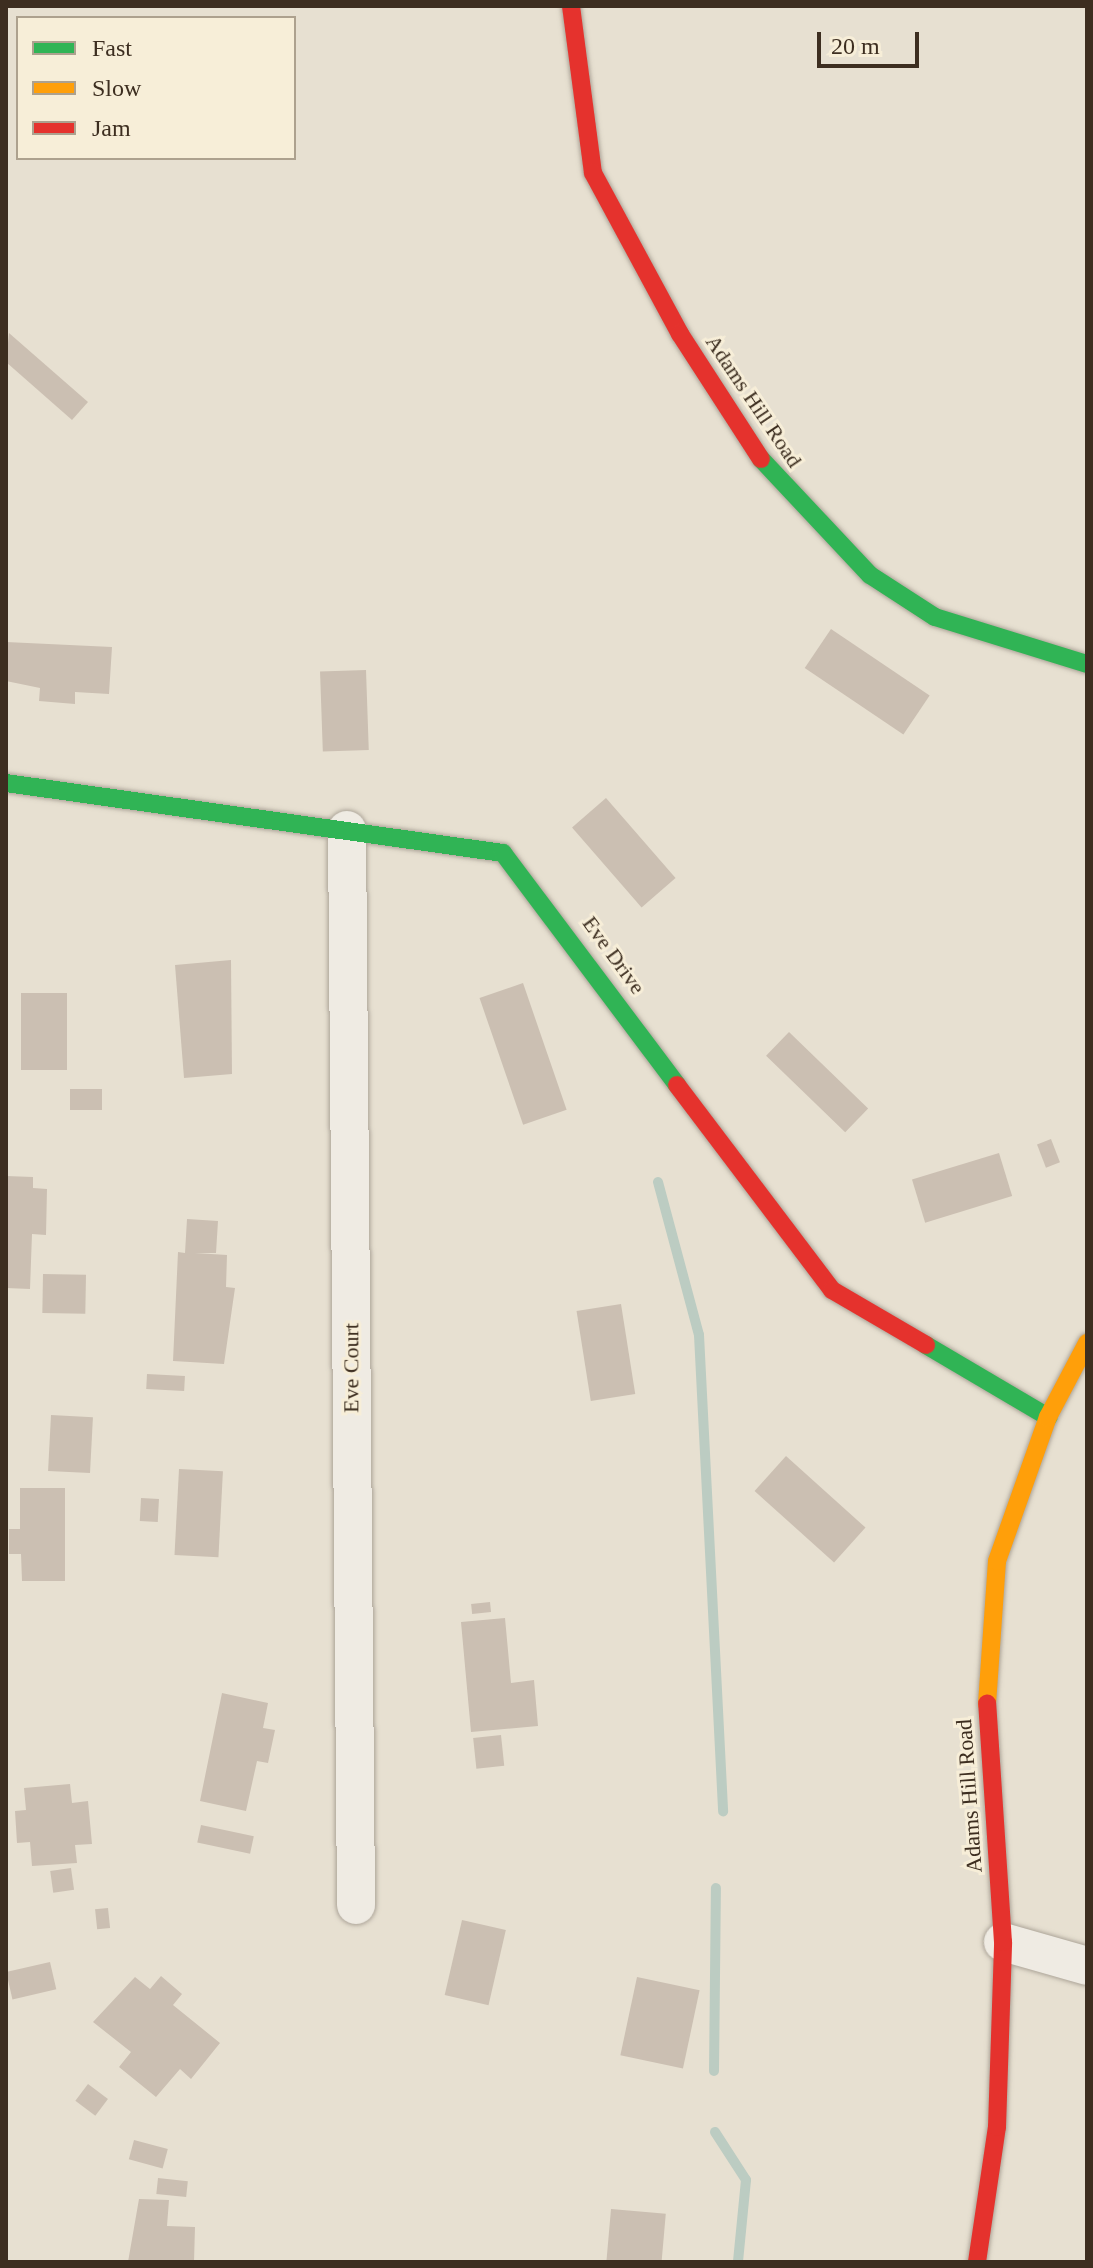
<!DOCTYPE html>
<html>
<head>
<meta charset="utf-8">
<style>
	body { margin:0 }
	#map { position:relative; width:1093px; height:2268px; overflow:hidden; background:#e7e0d1; font-family:"Times New Roman",serif }
	div>[style] { position:absolute }
	.stream>* { height:10px; margin:-5px; padding:0 5px; transform-origin:5px; border-radius:5px; background:#bcccc2 }
	.building>* { inset:0; background:#cbbfb2; transform-origin:0 0 }
	.roads { filter:drop-shadow(0 0 2px #ada599) drop-shadow(0 0 2px #ada599) }
	.street>* { height:38px; margin:-19px; padding:0 19px; transform-origin:19px; border-radius:19px; background:#efebe3 }
	.fast>* { height:18px; margin:-9px; padding:0 9px; transform-origin:9px; border-radius:9px; background:#30b455 }
	.slow>* { height:18px; margin:-9px; padding:0 9px; transform-origin:9px; border-radius:9px; background:#ff9f0a }
	.jam>* { height:18px; margin:-9px; padding:0 9px; transform-origin:9px; border-radius:9px; background:#e5322d }
	span { translate:-50% -50%; white-space:nowrap; text-align:center; line-height:1.15; -webkit-text-stroke:6px #f7eed8; paint-order:stroke }
	.street-label { font-size:22px; color:#3d2e20 }
	.frame { position:absolute; inset:0; border:8px solid #3d2e20; pointer-events:none }
	.legend { position:absolute; left:16px; top:16px; width:280px; height:144px; box-sizing:border-box; background:#f7eed8; border:2px solid #ada18e; margin:0; padding:10px 14px; list-style:none; font-size:24px; color:#3d2e20 }
	.legend li { display:flex; align-items:center; gap:16px; height:40px }
	.legend b { width:40px; border:2px solid #ada18e }
	.scale { position:absolute; left:817px; top:32px; width:102px; height:36px; box-sizing:border-box; border:4px solid #3d2e20; border-top:0; padding-left:10px; font-size:24px; line-height:28px; white-space:nowrap; color:#3d2e20; -webkit-text-stroke:6px #f7eed8; paint-order:stroke }
</style>
</head>
<body>
<div id="map">
	<div class="stream">
		<i style="left:658px;top:1182px;width:158px;rotate:75deg"></i>
		<i style="left:699px;top:1335px;width:477px;rotate:87.1deg"></i>
		<i style="left:714px;top:2071px;width:183px;rotate:-89.4deg"></i>
		<i style="left:715px;top:2132px;width:57px;rotate:57.1deg"></i>
		<i style="left:746px;top:2180px;width:82px;rotate:95.6deg"></i>
	</div>
	<div class="building">
		<i style="clip-path:polygon(9px 333px,88px 402px,72px 420px,6px 362px)"></i>
		<i style="left:831px;top:629px;width:119px;height:47px;rotate:34deg"></i>
		<i style="clip-path:polygon(6px 642px,112px 647px,109px 694px,75px 692px,75px 704px,39px 701px,40px 688px,6px 681px)"></i>
		<i style="left:366px;top:670px;width:80px;height:46px;rotate:88deg"></i>
		<i style="left:606px;top:798px;width:106px;height:45px;rotate:49deg"></i>
		<i style="clip-path:polygon(231px 960px,232px 1074px,184px 1078px,175px 965px)"></i>
		<i style="left:523px;top:983px;width:134px;height:46px;rotate:71deg"></i>
		<i style="left:21px;top:993px;width:46px;height:77px"></i>
		<i style="left:789px;top:1032px;width:110px;height:33px;rotate:44deg"></i>
		<i style="left:70px;top:1089px;width:32px;height:21px"></i>
		<i style="left:1051px;top:1139px;width:25px;height:15px;rotate:69deg"></i>
		<i style="left:999px;top:1153px;width:45px;height:91px;rotate:73deg"></i>
		<i style="clip-path:polygon(6px 1176px,33px 1177px,33px 1188px,47px 1189px,46px 1235px,32px 1234px,30px 1289px,6px 1288px)"></i>
		<i style="clip-path:polygon(187px 1219px,218px 1221px,216px 1253px,195px 1253px,227px 1255px,226px 1287px,235px 1288px,224px 1364px,173px 1361px,178px 1252px,185px 1253px)"></i>
		<i style="left:43px;top:1274px;width:43px;height:39px;rotate:1deg"></i>
		<i style="left:621px;top:1304px;width:91px;height:45px;rotate:81deg"></i>
		<i style="left:147px;top:1374px;width:38px;height:15px;rotate:3deg"></i>
		<i style="left:51px;top:1415px;width:42px;height:56px;rotate:3deg"></i>
		<i style="left:786px;top:1456px;width:107px;height:47px;rotate:42deg"></i>
		<i style="left:179px;top:1469px;width:44px;height:86px;rotate:3deg"></i>
		<i style="clip-path:polygon(20px 1488px,65px 1488px,65px 1581px,22px 1581px,21px 1554px,9px 1554px,9px 1529px,20px 1529px)"></i>
		<i style="left:141px;top:1498px;width:18px;height:23px;rotate:3deg"></i>
		<i style="left:490px;top:1602px;width:10px;height:19px;rotate:84deg"></i>
		<i style="clip-path:polygon(505px 1618px,511px 1683px,534px 1680px,538px 1726px,471px 1732px,461px 1622px)"></i>
		<i style="clip-path:polygon(222px 1693px,268px 1703px,263px 1728px,275px 1730px,268px 1763px,257px 1761px,246px 1811px,200px 1801px)"></i>
		<i style="left:501px;top:1735px;width:31px;height:28px;rotate:84deg"></i>
		<i style="clip-path:polygon(70px 1784px,72px 1803px,88px 1801px,92px 1844px,75px 1845px,77px 1863px,32px 1866px,30px 1842px,17px 1843px,15px 1811px,26px 1810px,24px 1788px)"></i>
		<i style="left:201px;top:1825px;width:54px;height:18px;rotate:12deg"></i>
		<i style="left:71px;top:1868px;width:22px;height:21px;rotate:82deg"></i>
		<i style="left:108px;top:1908px;width:20px;height:13px;rotate:84deg"></i>
		<i style="left:462px;top:1920px;width:45px;height:77px;rotate:13deg"></i>
		<i style="left:50px;top:1962px;width:28px;height:45px;rotate:77deg"></i>
		<i style="clip-path:polygon(161px 1976px,182px 1994px,173px 2005px,220px 2043px,191px 2079px,180px 2069px,156px 2097px,119px 2067px,131px 2052px,93px 2022px,135px 1977px,150px 1989px)"></i>
		<i style="left:637px;top:1977px;width:64px;height:80px;rotate:12deg"></i>
		<i style="left:88px;top:2084px;width:25px;height:21px;rotate:37deg"></i>
		<i style="left:134px;top:2140px;width:35px;height:20px;rotate:15deg"></i>
		<i style="left:158px;top:2178px;width:30px;height:16px;rotate:6deg"></i>
		<i style="clip-path:polygon(139px 2199px,169px 2200px,167px 2226px,195px 2227px,194px 2262px,128px 2262px)"></i>
		<i style="left:611px;top:2209px;width:55px;height:53px;rotate:5deg"></i>
	</div>
	<div class="roads">
		<div class="street">
			<i style="left:347px;top:830px;width:1075px;rotate:89.52deg"></i>
			<i style="left:1003px;top:1942px;width:87px;rotate:15.9deg"></i>
		</div>
		<div class="fast">
			<i style="left:761px;top:459px;width:159px;rotate:46.8deg"></i>
			<i style="left:870px;top:575px;width:77px;rotate:32.9deg"></i>
			<i style="left:935px;top:617px;width:159px;rotate:17.2deg"></i>
			<i style="left:6px;top:783px;width:502px;rotate:8.02deg"></i>
			<i style="left:503px;top:853px;width:290px;rotate:53.1deg"></i>
			<i style="left:926px;top:1345px;width:142px;rotate:30.5deg"></i>
		</div>
		<div class="slow">
			<i style="left:987px;top:1704px;width:143px;rotate:-86deg"></i>
			<i style="left:997px;top:1561px;width:153px;rotate:-70.5deg"></i>
			<i style="left:1048px;top:1417px;width:84px;rotate:-62.2deg"></i>
		</div>
		<div class="jam">
			<i style="left:571px;top:6px;width:168px;rotate:82.5deg"></i>
			<i style="left:593px;top:173px;width:183px;rotate:61.6deg"></i>
			<i style="left:680px;top:334px;width:149px;rotate:57.1deg"></i>
			<i style="left:677px;top:1085px;width:257px;rotate:52.9deg"></i>
			<i style="left:832px;top:1290px;width:109px;rotate:30.3deg"></i>
			<i style="left:977px;top:2262px;width:136px;rotate:-81.6deg"></i>
			<i style="left:997px;top:2127px;width:185px;rotate:-88.1deg"></i>
			<i style="left:1003px;top:1942px;width:239px;rotate:-93.8deg"></i>
		</div>
	</div>
	<div class="street-label">
		<span style="left:754px;top:401px;rotate:56deg">Adams Hill Road</span>
		<span style="left:614px;top:955px;rotate:54deg">Eve Drive</span>
		<span style="left:351px;top:1368px;rotate:-90deg">Eve Court</span>
		<span style="left:969px;top:1796px;rotate:-94deg">Adams Hill Road</span>
	</div>
	<div class="frame"></div>
	<ul class="legend">
	<li><b style="height:10px;background:#30b455"></b>Fast</li>
	<li><b style="height:10px;background:#ff9f0a"></b>Slow</li>
	<li><b style="height:10px;background:#e5322d"></b>Jam</li>
	</ul>
	<div class="scale">20 m</div>
</div>
</body>
</html>
